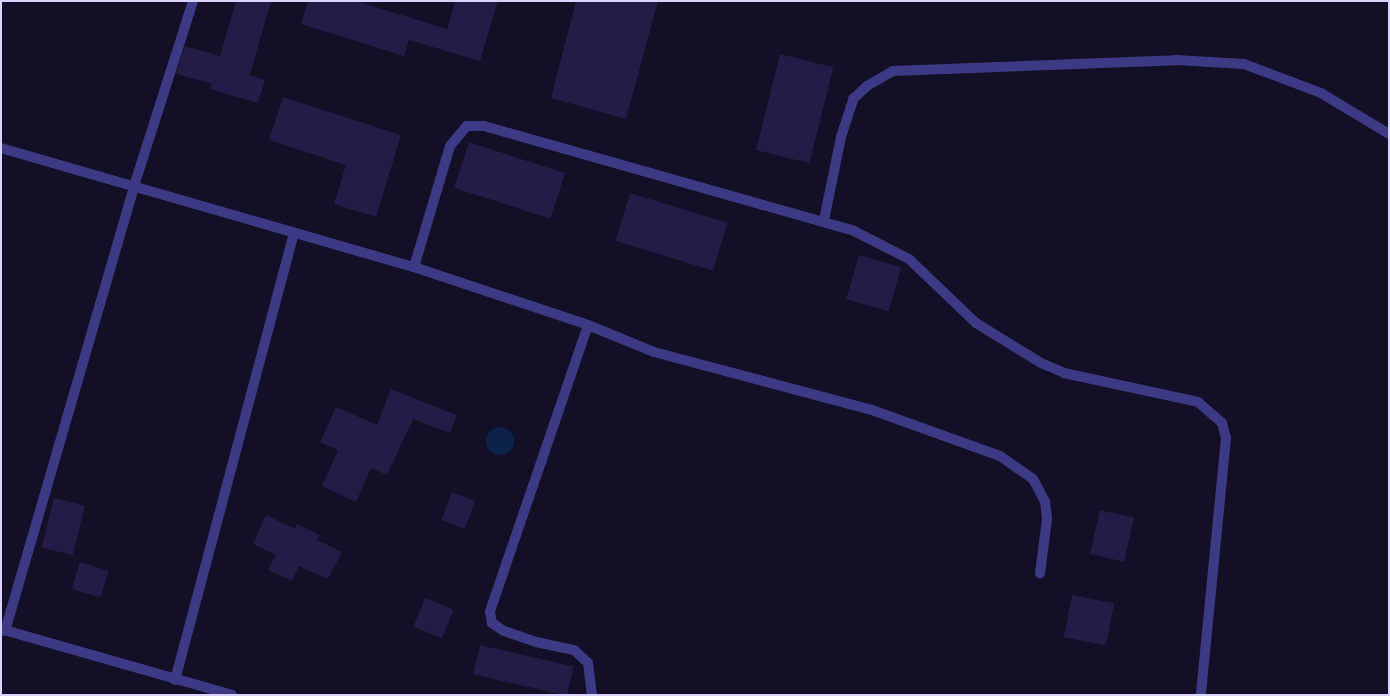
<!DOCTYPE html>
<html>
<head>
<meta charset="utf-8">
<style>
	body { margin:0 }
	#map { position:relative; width:1390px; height:696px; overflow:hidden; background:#130f26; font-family:"Asap Condensed",sans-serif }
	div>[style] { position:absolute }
	.water>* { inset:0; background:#0c2248 }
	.round { border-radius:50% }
	.building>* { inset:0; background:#241b47; transform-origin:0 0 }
	.lane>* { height:10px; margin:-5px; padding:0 5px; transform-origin:5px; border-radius:5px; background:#3d3a85 }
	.street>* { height:10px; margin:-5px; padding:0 5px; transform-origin:5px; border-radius:5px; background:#3d3a85 }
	span { translate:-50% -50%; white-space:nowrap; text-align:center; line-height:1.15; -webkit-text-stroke:3px #130f26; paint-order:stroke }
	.frame { position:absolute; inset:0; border:2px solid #d9d4ff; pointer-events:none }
</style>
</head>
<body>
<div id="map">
	<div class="water">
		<i class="round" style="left:486px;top:427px;width:28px;height:28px"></i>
	</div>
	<div class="building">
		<i style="clip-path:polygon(236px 1px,271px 1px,250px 75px,265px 80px,258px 103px,210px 89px,212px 84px,176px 74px,185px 46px,220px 56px)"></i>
		<i style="clip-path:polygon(308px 1px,356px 1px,447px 29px,455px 1px,498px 1px,480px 61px,409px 40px,404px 56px,301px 24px)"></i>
		<i style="clip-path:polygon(576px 1px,658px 1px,626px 119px,551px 98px)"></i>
		<i style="left:780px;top:54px;width:55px;height:99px;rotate:14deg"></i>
		<i style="clip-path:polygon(283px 97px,401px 135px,376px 217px,334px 204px,346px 165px,269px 140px)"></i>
		<i style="left:469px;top:142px;width:101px;height:48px;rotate:18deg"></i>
		<i style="left:630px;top:193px;width:102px;height:50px;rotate:17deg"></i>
		<i style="left:859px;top:255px;width:44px;height:46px;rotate:16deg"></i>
		<i style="clip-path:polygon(391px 389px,457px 415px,450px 433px,413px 419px,387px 475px,371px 468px,356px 502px,322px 486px,338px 450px,320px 442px,336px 407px,377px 425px)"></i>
		<i style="left:452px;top:492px;width:25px;height:30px;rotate:21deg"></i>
		<i style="left:54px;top:498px;width:32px;height:51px;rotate:14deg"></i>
		<i style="left:1100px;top:510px;width:35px;height:45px;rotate:13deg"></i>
		<i style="clip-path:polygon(266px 515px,295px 529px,297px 524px,320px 535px,317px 540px,342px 552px,328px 579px,299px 566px,292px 581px,268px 570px,276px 555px,253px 544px)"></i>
		<i style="left:80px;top:562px;width:30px;height:28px;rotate:17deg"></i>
		<i style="left:1072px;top:595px;width:43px;height:43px;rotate:11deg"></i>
		<i style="left:425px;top:598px;width:31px;height:31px;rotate:22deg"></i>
		<i style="left:480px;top:645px;width:96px;height:30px;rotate:13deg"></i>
	</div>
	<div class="lane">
		<i style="left:824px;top:220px;width:85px;rotate:-78.4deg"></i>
		<i style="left:841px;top:137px;width:40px;rotate:-72deg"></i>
		<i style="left:853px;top:99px;width:19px;rotate:-43deg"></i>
		<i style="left:867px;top:86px;width:30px;rotate:-30deg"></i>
		<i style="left:893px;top:71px;width:283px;rotate:-2.2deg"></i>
		<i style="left:1176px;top:60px;width:68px;rotate:3.4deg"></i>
		<i style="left:1244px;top:64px;width:82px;rotate:20.6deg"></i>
		<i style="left:1321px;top:93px;width:79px;rotate:31.1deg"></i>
		<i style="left:414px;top:267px;width:126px;rotate:-73.4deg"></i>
		<i style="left:450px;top:146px;width:26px;rotate:-50deg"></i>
		<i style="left:467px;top:126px;width:17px"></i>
		<i style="left:484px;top:126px;width:385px;rotate:15.8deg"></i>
		<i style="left:854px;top:231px;width:62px;rotate:27deg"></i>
		<i style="left:909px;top:259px;width:93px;rotate:43.7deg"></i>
		<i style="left:976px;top:323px;width:76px;rotate:31.6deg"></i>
		<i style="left:1041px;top:363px;width:25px;rotate:23deg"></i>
		<i style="left:1064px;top:373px;width:137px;rotate:12.2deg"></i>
		<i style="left:1198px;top:402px;width:32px;rotate:41deg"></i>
		<i style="left:1222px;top:423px;width:16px;rotate:75deg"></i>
		<i style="left:1226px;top:438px;width:258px;rotate:95.6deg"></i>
		<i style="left:588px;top:325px;width:303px;rotate:108.9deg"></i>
		<i style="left:490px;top:612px;width:11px;rotate:80deg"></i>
		<i style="left:492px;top:623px;width:14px;rotate:34deg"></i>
		<i style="left:504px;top:631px;width:34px;rotate:19deg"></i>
		<i style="left:536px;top:642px;width:39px;rotate:12deg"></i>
		<i style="left:574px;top:650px;width:19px;rotate:43deg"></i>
		<i style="left:588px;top:663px;width:32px;rotate:83deg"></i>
		<i style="left:5px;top:631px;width:463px;rotate:-73.8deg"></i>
		<i style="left:134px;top:186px;width:194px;rotate:-72.3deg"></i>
		<i style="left:175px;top:680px;width:462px;rotate:-75.1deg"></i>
	</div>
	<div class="street">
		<i style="left:1px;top:148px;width:430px;rotate:16.1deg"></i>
		<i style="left:414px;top:267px;width:183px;rotate:18.4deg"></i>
		<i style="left:588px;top:325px;width:71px;rotate:22.2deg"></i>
		<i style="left:654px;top:352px;width:226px;rotate:14.9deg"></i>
		<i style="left:872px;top:410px;width:136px;rotate:19.8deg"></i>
		<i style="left:1000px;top:456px;width:40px;rotate:34.9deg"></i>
		<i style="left:1033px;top:479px;width:26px;rotate:62deg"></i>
		<i style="left:1045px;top:502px;width:17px;rotate:83deg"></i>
		<i style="left:1047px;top:519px;width:55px;rotate:97.3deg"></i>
		<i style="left:1px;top:629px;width:240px;rotate:15.9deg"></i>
	</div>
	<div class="frame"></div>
</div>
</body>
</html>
